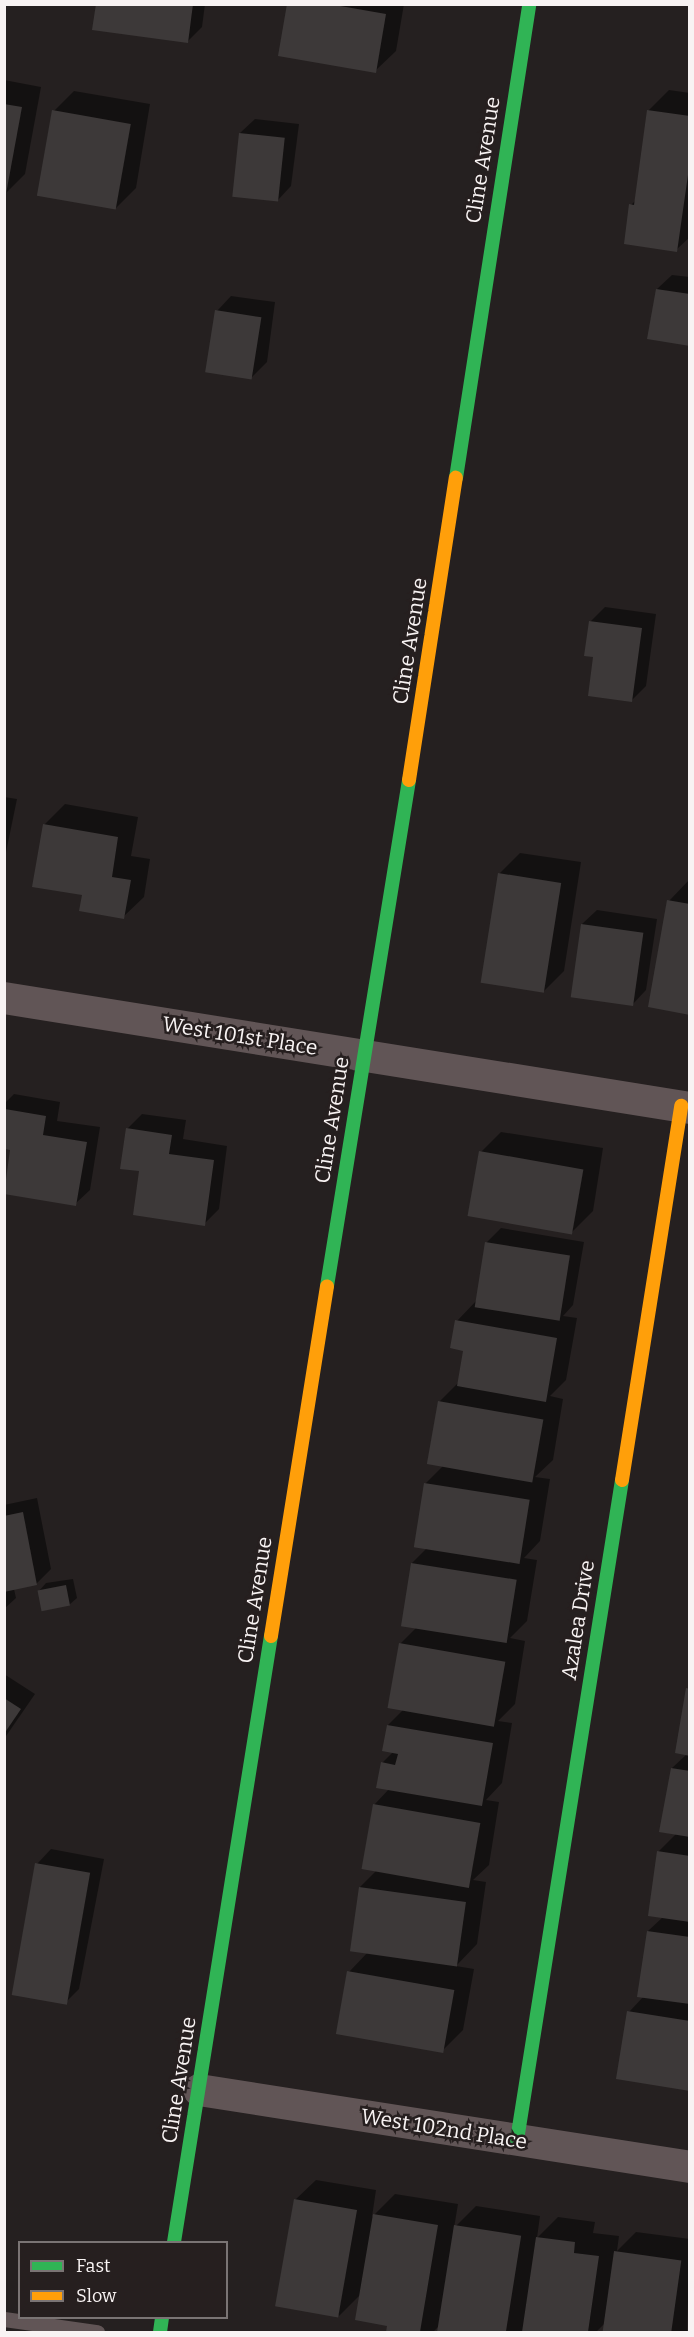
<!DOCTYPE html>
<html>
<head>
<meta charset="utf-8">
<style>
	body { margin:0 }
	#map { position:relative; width:694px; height:2337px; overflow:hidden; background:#252020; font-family:Bitter,serif }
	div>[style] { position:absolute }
	.shadow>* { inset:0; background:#0007 }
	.building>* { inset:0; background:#3d3939; transform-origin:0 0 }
	.lane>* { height:15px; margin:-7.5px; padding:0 7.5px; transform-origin:7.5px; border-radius:7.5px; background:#615556 }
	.street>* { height:32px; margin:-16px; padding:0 16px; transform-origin:16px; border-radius:16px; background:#615556 }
	.fast>* { height:14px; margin:-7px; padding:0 7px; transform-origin:7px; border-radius:7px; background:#30b455 }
	.slow>* { height:14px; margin:-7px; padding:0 7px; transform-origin:7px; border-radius:7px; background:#ff9f0a }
	span { translate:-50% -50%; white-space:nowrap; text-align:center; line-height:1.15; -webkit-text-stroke:5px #261f1f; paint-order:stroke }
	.street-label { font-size:21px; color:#f8f3f3 }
	.frame { position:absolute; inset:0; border:6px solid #f8f3f3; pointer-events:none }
	.legend { position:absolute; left:18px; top:2241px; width:210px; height:78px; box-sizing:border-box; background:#261f1f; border:2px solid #7a7474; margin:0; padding:8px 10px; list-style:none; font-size:18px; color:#f8f3f3 }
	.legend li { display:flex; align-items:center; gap:12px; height:30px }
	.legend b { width:30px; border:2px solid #7a7474 }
</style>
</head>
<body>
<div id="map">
	<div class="shadow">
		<i style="clip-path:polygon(97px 4px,205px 4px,202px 27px,187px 42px)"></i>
		<i style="clip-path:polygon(289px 4px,404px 4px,396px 51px,375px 71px)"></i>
		<i style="clip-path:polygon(4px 80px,41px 87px,25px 174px,4px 195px)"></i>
		<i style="clip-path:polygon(669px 90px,690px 93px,690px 237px,676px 250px,631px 205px,636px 200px,648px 111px)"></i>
		<i style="clip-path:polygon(74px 91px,150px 104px,136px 188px,116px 208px,54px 111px)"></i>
		<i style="clip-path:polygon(255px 119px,299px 124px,291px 186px,277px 201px,240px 133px)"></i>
		<i style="clip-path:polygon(672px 275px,690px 277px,690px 345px,657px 289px)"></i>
		<i style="clip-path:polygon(231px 296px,275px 302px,267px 362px,252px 377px,217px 311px)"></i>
		<i style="clip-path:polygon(605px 607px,656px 614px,646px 686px,631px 701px,595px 656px,590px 622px)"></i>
		<i style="clip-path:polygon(4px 797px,17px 799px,4px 862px)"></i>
		<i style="clip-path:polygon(65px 804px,138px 817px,131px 856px,150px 859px,144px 897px,123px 917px,83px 894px,44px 825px)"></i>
		<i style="clip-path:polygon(520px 853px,581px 862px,564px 971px,544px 991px,499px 874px)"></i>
		<i style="clip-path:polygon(689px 880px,690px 880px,690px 1013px,669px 901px)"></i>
		<i style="clip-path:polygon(597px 910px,657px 919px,646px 990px,632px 1005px,582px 924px)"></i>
		<i style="clip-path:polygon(14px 1094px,60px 1102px,57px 1121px,100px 1127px,90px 1190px,75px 1204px,12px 1149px,4px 1148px,4px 1104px)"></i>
		<i style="clip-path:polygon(142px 1114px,186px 1120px,183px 1139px,227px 1146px,219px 1209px,204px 1224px,127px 1129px)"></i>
		<i style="clip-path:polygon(501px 1132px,603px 1148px,593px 1211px,572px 1232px,481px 1152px)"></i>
		<i style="clip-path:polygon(501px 1228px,584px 1242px,573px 1305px,563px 1316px,577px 1318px,566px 1380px,550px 1396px,563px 1399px,553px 1460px,535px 1477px,550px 1479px,540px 1541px,524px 1558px,537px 1560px,527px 1621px,510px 1638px,525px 1641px,515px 1704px,498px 1721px,512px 1723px,502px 1783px,486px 1800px,499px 1802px,489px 1865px,473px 1880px,486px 1882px,477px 1944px,456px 1966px,474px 1969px,463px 2030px,443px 2050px,349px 1972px,368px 1952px,360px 1887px,377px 1870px,374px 1805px,390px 1788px,382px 1763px,394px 1751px,388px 1725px,404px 1709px,400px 1644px,417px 1627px,412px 1563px,428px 1547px,425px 1484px,444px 1465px,439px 1402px,459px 1382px,465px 1349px,457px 1321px,477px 1300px,487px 1242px)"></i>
		<i style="clip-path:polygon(37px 1498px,51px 1569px,36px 1584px,14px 1589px,16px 1598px,4px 1609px,4px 1505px)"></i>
		<i style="clip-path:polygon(73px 1579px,77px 1598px,69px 1605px,39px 1591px,46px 1583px)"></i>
		<i style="clip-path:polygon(4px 1674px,35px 1694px,4px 1739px)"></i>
		<i style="clip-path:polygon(690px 1687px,690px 2090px,629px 2012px,644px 1996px,648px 1931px,663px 1917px,658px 1852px,677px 1833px,672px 1768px,687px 1754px)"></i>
		<i style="clip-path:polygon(51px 1849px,104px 1859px,79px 1989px,65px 2003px,37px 1864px)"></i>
		<i style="clip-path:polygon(316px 2180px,376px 2190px,372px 2217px,395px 2194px,458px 2204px,454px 2228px,476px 2206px,540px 2216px,537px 2238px,558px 2217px,595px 2222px,593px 2233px,619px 2236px,617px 2251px,636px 2232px,690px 2239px,687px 2332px,604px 2332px,605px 2323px,596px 2332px,447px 2332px,438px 2331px,439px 2326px,433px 2332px,388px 2332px,389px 2325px,361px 2294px,339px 2316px,295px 2200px)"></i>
	</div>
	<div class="building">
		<i style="clip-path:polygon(96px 4px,193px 4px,188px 43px,92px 30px)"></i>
		<i style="clip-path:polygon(287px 4px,329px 4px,386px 14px,376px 73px,278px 56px)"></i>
		<i style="clip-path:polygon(4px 104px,22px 107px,6px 194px,4px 193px)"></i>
		<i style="left:52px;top:110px;width:80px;height:87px;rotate:10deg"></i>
		<i style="clip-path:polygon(647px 110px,690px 116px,690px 161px,677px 252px,624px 244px,629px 204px,634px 205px)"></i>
		<i style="left:239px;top:133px;width:46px;height:64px;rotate:6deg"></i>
		<i style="clip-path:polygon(656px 289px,690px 294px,690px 346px,647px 339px)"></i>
		<i style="left:215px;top:310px;width:47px;height:63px;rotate:9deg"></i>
		<i style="clip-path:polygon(589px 621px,642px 628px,632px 702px,588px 696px,593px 657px,584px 656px)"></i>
		<i style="clip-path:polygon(43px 824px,118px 837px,112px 877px,131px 880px,124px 919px,79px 911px,82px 895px,32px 887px)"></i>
		<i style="left:498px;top:873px;width:64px;height:111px;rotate:9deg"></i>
		<i style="clip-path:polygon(667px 900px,690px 904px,690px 1015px,648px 1007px)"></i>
		<i style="left:581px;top:924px;width:63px;height:74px;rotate:8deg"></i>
		<i style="clip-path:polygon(5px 1109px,46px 1116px,43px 1135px,87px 1142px,76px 1206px,4px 1194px,10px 1150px,5px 1149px)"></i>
		<i style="clip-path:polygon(126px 1128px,172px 1135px,169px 1154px,214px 1160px,205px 1226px,133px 1215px,139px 1171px,120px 1169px)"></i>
		<i style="left:479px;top:1151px;width:106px;height:66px;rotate:10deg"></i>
		<i style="left:485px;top:1242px;width:86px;height:66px;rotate:9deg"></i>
		<i style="clip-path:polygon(455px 1320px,557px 1338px,546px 1402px,457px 1386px,463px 1351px,450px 1348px)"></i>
		<i style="left:438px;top:1401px;width:107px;height:64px;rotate:10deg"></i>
		<i style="left:424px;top:1483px;width:107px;height:65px;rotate:9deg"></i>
		<i style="clip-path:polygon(23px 1512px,37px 1585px,4px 1592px,4px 1516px)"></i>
		<i style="left:411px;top:1563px;width:107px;height:64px;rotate:9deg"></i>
		<i style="left:66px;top:1585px;width:21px;height:29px;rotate:79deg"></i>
		<i style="left:399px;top:1643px;width:108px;height:66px;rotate:10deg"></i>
		<i style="clip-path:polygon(686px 1688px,690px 1689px,690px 1756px,675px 1753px)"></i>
		<i style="clip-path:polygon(4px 1698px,21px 1709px,4px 1734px)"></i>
		<i style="clip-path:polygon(387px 1725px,493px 1743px,482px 1806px,376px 1788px,381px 1762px,395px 1765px,398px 1754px,382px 1751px)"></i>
		<i style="clip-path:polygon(671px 1768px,690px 1771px,690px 1837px,659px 1832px)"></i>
		<i style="left:373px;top:1804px;width:109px;height:66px;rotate:10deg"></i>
		<i style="clip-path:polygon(657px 1851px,690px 1856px,690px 1922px,648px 1916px)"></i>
		<i style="left:35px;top:1863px;width:56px;height:134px;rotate:10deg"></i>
		<i style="left:359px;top:1887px;width:108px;height:65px;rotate:8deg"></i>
		<i style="clip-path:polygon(647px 1931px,690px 1937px,690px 2004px,637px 1997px)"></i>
		<i style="left:347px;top:1971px;width:109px;height:64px;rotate:10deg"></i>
		<i style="clip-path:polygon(627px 2011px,690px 2021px,690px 2091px,616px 2079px)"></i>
		<i style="left:294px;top:2199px;width:64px;height:109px;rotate:10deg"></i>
		<i style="clip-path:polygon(373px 2214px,438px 2225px,420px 2332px,386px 2332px,387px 2326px,355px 2320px)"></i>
		<i style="left:454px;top:2225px;width:68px;height:108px;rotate:9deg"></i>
		<i style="clip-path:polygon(536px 2237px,575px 2242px,574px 2253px,599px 2256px,588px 2332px,522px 2332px)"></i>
		<i style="left:614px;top:2251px;width:68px;height:82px;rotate:8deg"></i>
	</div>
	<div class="lane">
		<i style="left:4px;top:2319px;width:94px;rotate:8deg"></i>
	</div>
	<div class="street">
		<i style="left:4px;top:998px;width:695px;rotate:9.11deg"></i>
		<i style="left:199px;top:2090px;width:497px;rotate:8.9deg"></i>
	</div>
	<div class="fast">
		<i style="left:456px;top:478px;width:480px;rotate:-81.2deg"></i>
		<i style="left:327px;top:1286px;width:513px;rotate:-80.79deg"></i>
		<i style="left:517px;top:2140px;width:668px;rotate:-80.96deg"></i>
		<i style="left:174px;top:2242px;width:614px;rotate:-80.91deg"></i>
		<i style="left:160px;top:2332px;width:14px;rotate:-82deg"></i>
	</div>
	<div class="slow">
		<i style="left:409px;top:780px;width:306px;rotate:-81.2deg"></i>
		<i style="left:622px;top:1480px;width:379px;rotate:-81deg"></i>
		<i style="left:271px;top:1636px;width:354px;rotate:-80.9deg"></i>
	</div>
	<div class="street-label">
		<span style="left:483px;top:160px;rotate:-81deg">Cline Avenue</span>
		<span style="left:410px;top:641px;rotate:-81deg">Cline Avenue</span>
		<span style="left:240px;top:1036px;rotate:9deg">West 101st Place</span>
		<span style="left:332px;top:1120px;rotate:-81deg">Cline Avenue</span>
		<span style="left:255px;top:1600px;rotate:-81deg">Cline Avenue</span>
		<span style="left:578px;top:1620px;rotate:-81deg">Azalea Drive</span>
		<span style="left:179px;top:2080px;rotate:-81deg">Cline Avenue</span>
		<span style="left:444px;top:2129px;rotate:9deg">West 102nd Place</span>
	</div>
	<div class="frame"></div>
	<ul class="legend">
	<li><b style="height:8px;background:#30b455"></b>Fast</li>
	<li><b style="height:8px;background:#ff9f0a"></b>Slow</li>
	</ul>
</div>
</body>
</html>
